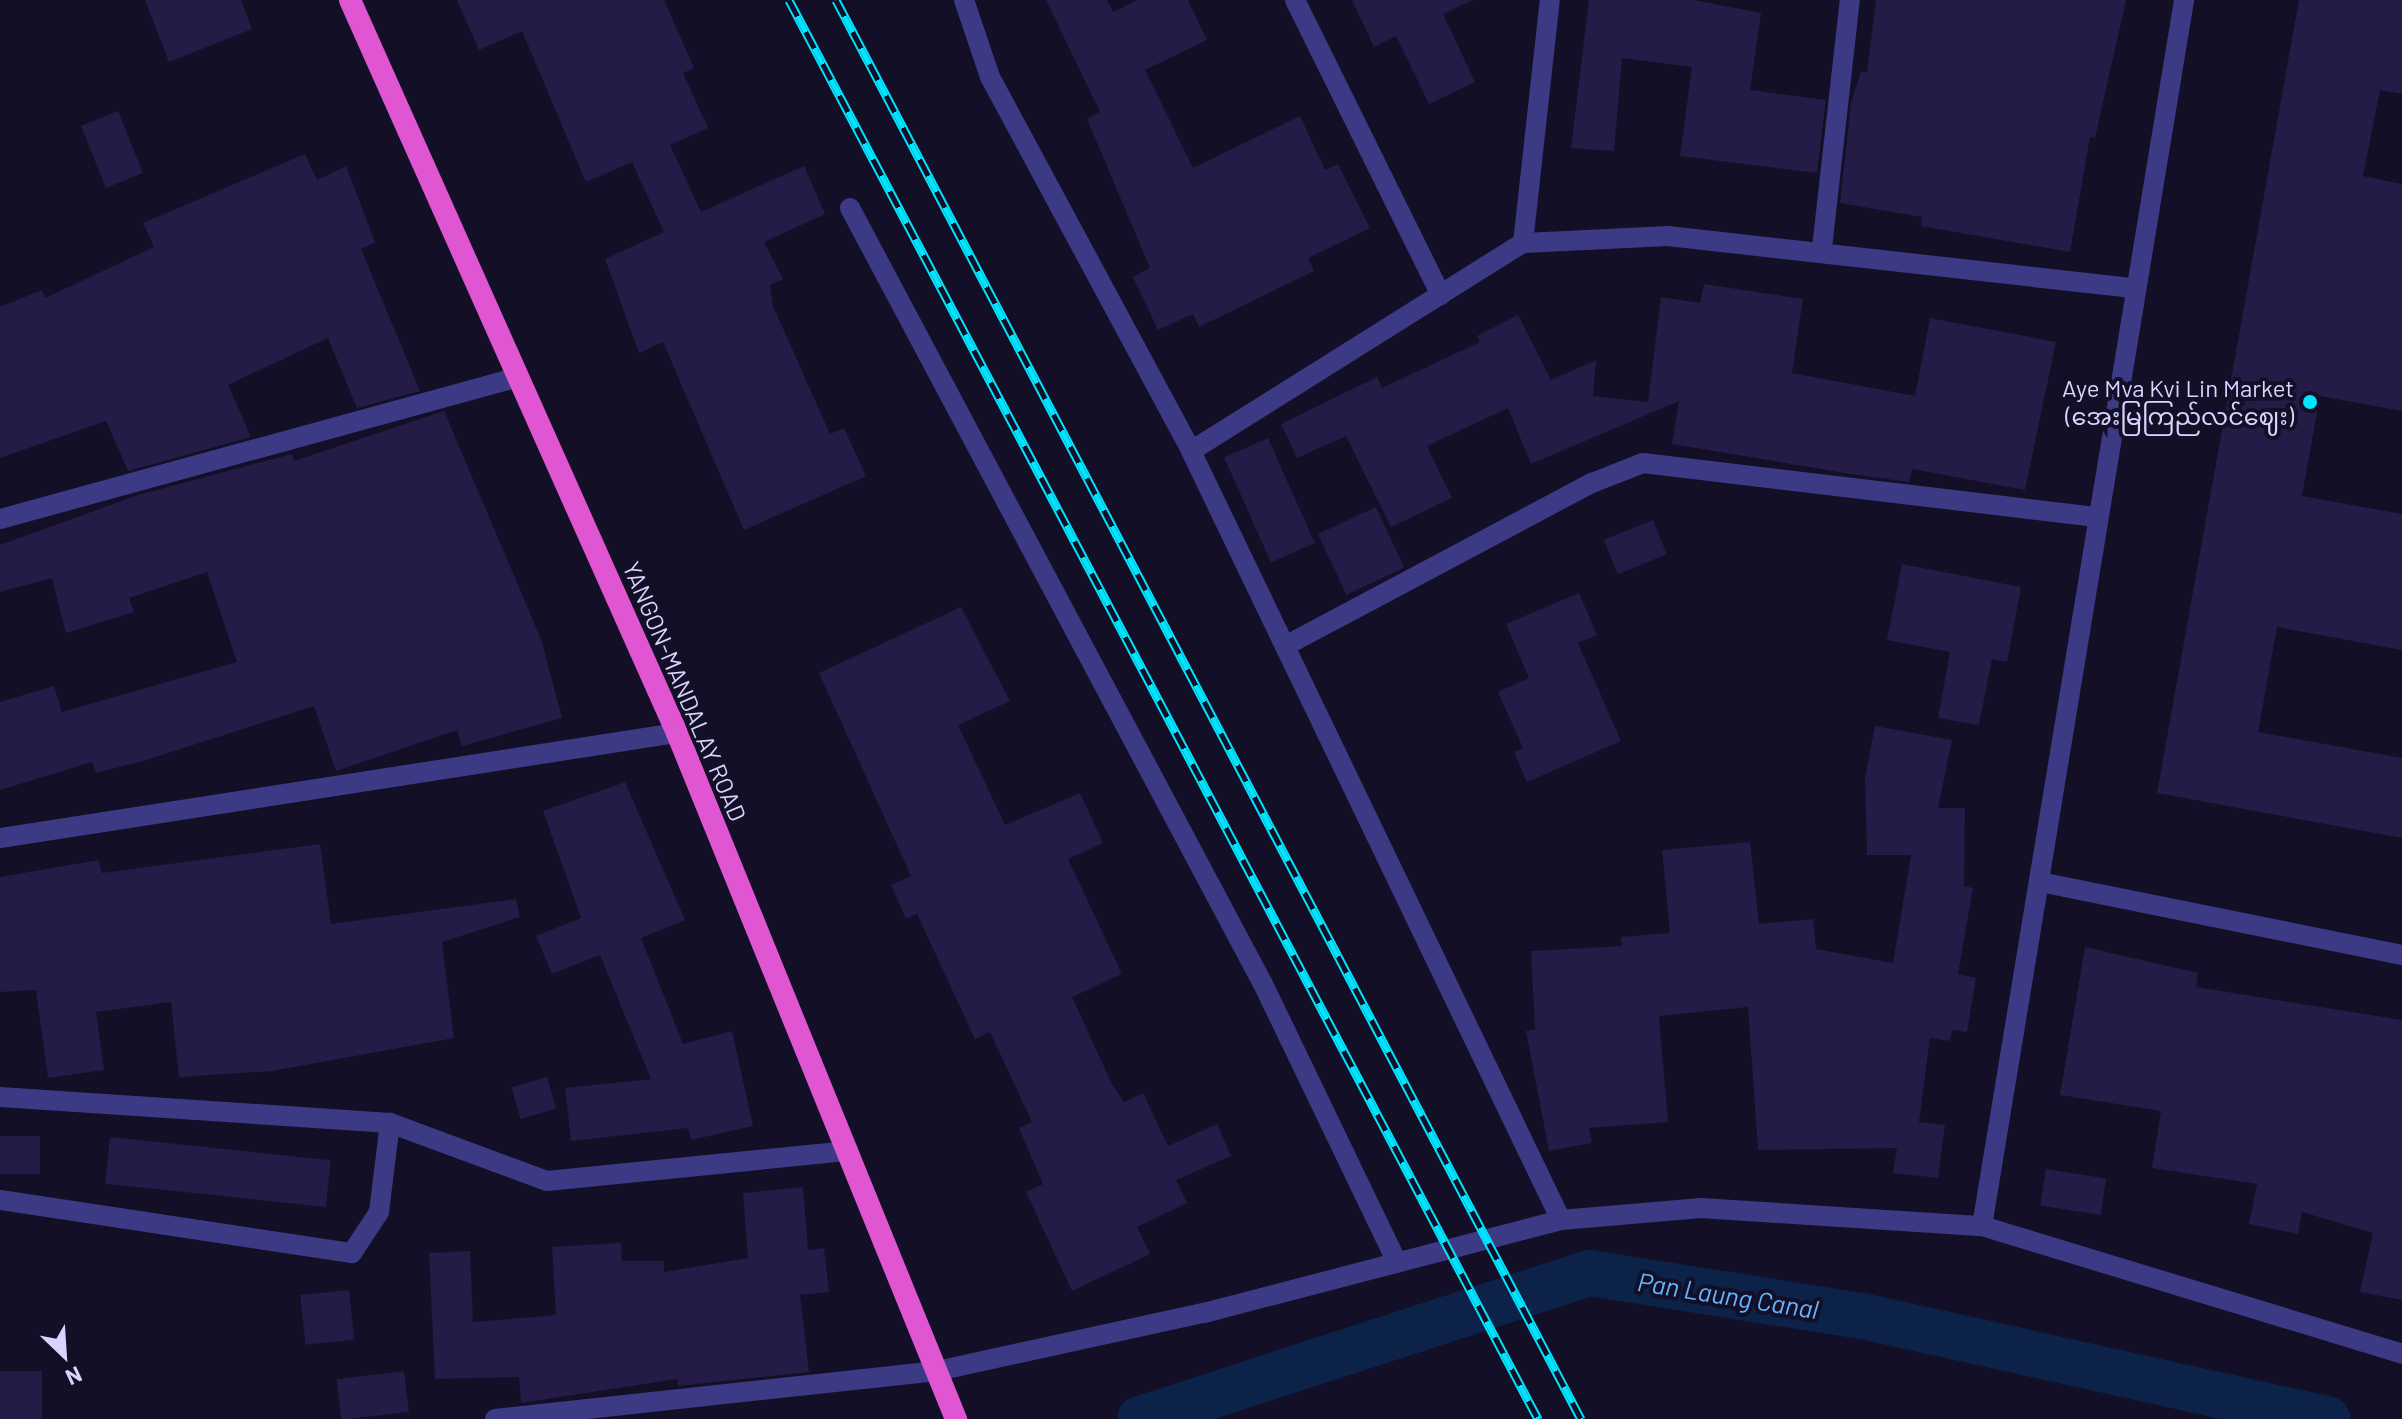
<!DOCTYPE html>
<html>
<head>
<meta charset="utf-8">
<style>
	body { margin:0 }
	#map { position:relative; width:2402px; height:1419px; overflow:hidden; background:#130f26; font-family:Barlow,"Noto Sans Myanmar",sans-serif }
	div>[style] { position:absolute }
	.canal>* { height:46px; margin:-23px; padding:0 23px; transform-origin:23px; border-radius:23px; background:#0c2248 }
	.building>* { inset:0; background:#241b47; transform-origin:0 0 }
	.minor>* { height:20px; margin:-10px; padding:0 10px; transform-origin:10px; border-radius:10px; background:#3d3a85 }
	.tertiary>* { height:20px; margin:-10px; padding:0 10px; transform-origin:10px; border-radius:10px; background:#3d3a85 }
	.trunk>* { height:22px; margin:-11px; padding:0 11px; transform-origin:11px; border-radius:11px; background:#e055d1 }
	.rail>* { height:9px; margin-top:-4.5px; transform-origin:0; background:repeating-linear-gradient(90deg,#130f26 0 18px,#00e5ff 0 36px); box-sizing:border-box; border-block:2px solid #00e5ff }
	.dots>* { width:22px; height:22px; translate:-50% -50%; box-sizing:border-box; border:4px solid #130f26; border-radius:50% }
	span { translate:-50% -50%; white-space:nowrap; text-align:center; line-height:1.15; -webkit-text-stroke:8px #130f26; paint-order:stroke }
	.poi-label { font-size:24px; color:#d9d4ff }
	.right { translate:-100% -50%; text-align:right }
	.street-label { font-size:24px; color:#d9d4ff }
	.water-label { font-size:26px; color:#62b6ff; font-style:italic }
	.north { position:absolute; left:24px; top:1315px; width:80px; height:80px; -webkit-text-stroke:6px #130f26; paint-order:stroke; rotate:155deg; font-size:22px; font-weight:700; line-height:32px; text-align:center; color:#d9d4ff }
	.north::after { content:''; display:block; margin:auto; width:28px; height:36px; background:#d9d4ff; clip-path:polygon(50% 0,100% 100%,50% 72%,0 100%) }
</style>
</head>
<body>
<div id="map">
	<div class="canal">
		<i style="left:1140px;top:1419px;width:473px;rotate:-18deg"></i>
		<i style="left:1590px;top:1273px;width:275px;rotate:9deg"></i>
		<i style="left:1862px;top:1316px;width:477px;rotate:12.5deg"></i>
	</div>
	<div class="building">
		<i style="clip-path:polygon(145px 0,241px 0,252px 29px,169px 62px)"></i>
		<i style="clip-path:polygon(457px 0,664px 0,694px 68px,683px 73px,708px 128px,670px 145px,701px 212px,804px 166px,825px 214px,764px 242px,783px 279px,770px 285px,773px 306px,830px 434px,844px 428px,866px 476px,744px 530px,663px 342px,639px 353px,605px 259px,664px 232px,632px 162px,586px 182px,522px 31px,479px 50px)"></i>
		<i style="clip-path:polygon(1046px 0,1107px 0,1113px 12px,1137px 0,1188px 0,1207px 40px,1145px 70px,1193px 168px,1300px 116px,1325px 170px,1338px 164px,1370px 228px,1308px 258px,1314px 271px,1199px 327px,1193px 314px,1158px 330px,1133px 277px,1150px 268px,1087px 119px,1100px 112px)"></i>
		<i style="clip-path:polygon(1352px 0,1473px 0,1443px 14px,1475px 82px,1429px 104px,1396px 36px,1374px 47px)"></i>
		<i style="clip-path:polygon(1589px 0,1694px 0,1761px 13px,1750px 90px,1826px 100px,1817px 173px,1680px 156px,1692px 67px,1622px 58px,1614px 151px,1571px 148px)"></i>
		<i style="clip-path:polygon(1876px 0,2126px 0,2095px 138px,2090px 137px,2070px 252px,1921px 226px,1922px 217px,1840px 203px,1851px 103px,1861px 71px,1867px 73px)"></i>
		<i style="clip-path:polygon(2299px 0,2402px 0,2402px 94px,2380px 90px,2363px 176px,2402px 184px,2402px 411px,2320px 396px,2302px 496px,2402px 514px,2402px 650px,2277px 627px,2258px 732px,2402px 758px,2402px 838px,2157px 793px)"></i>
		<i style="left:118px;top:111px;width:67px;height:40px;rotate:68deg"></i>
		<i style="clip-path:polygon(305px 154px,317px 180px,346px 166px,375px 242px,361px 249px,420px 391px,357px 408px,328px 338px,228px 385px,251px 437px,128px 471px,106px 421px,0 458px,0 307px,42px 290px,45px 298px,154px 247px,143px 223px)"></i>
		<i style="clip-path:polygon(1704px 284px,1803px 299px,1792px 373px,1915px 396px,1930px 318px,2056px 342px,2025px 490px,1912px 469px,1909px 482px,1857px 475px,1672px 444px,1679px 401px,1531px 464px,1508px 408px,1427px 446px,1452px 498px,1391px 527px,1346px 436px,1297px 458px,1281px 424px,1377px 377px,1382px 388px,1480px 342px,1477px 336px,1518px 315px,1551px 380px,1596px 360px,1593px 396px,1648px 402px,1661px 297px,1700px 303px)"></i>
		<i style="clip-path:polygon(444px 411px,541px 639px,562px 718px,462px 746px,457px 730px,336px 771px,314px 706px,143px 761px,96px 773px,92px 762px,0 790px,0 702px,54px 686px,62px 712px,237px 662px,207px 572px,129px 598px,134px 612px,66px 633px,52px 578px,0 592px,0 545px,138px 495px,292px 454px,294px 461px)"></i>
		<i style="left:1268px;top:438px;width:115px;height:48px;rotate:66deg"></i>
		<i style="left:1376px;top:507px;width:67px;height:64px;rotate:65deg"></i>
		<i style="left:1653px;top:520px;width:37px;height:53px;rotate:68deg"></i>
		<i style="clip-path:polygon(1902px 564px,2021px 587px,2007px 662px,1992px 659px,1979px 725px,1938px 718px,1950px 652px,1887px 640px)"></i>
		<i style="clip-path:polygon(1579px 593px,1597px 635px,1578px 643px,1621px 741px,1527px 782px,1514px 752px,1523px 748px,1498px 692px,1529px 678px,1506px 624px)"></i>
		<i style="clip-path:polygon(961px 607px,1010px 701px,958px 725px,1005px 825px,1080px 793px,1103px 843px,1068px 859px,1122px 974px,1072px 997px,1112px 1084px,1124px 1102px,1143px 1093px,1168px 1146px,1217px 1124px,1231px 1156px,1176px 1180px,1187px 1203px,1137px 1227px,1150px 1254px,1072px 1291px,1026px 1192px,1043px 1184px,1019px 1128px,1032px 1122px,990px 1032px,975px 1039px,917px 914px,906px 919px,891px 885px,911px 876px,819px 673px)"></i>
		<i style="clip-path:polygon(1875px 726px,1952px 740px,1938px 808px,1965px 808px,1964px 886px,1973px 888px,1958px 974px,1976px 978px,1967px 1032px,1952px 1030px,1950px 1041px,1930px 1038px,1919px 1122px,1945px 1125px,1938px 1178px,1893px 1173px,1897px 1148px,1758px 1150px,1748px 1007px,1659px 1016px,1668px 1122px,1589px 1128px,1592px 1143px,1549px 1151px,1526px 1031px,1535px 1029px,1531px 951px,1622px 946px,1621px 937px,1670px 933px,1662px 850px,1750px 842px,1759px 924px,1813px 919px,1816px 949px,1893px 963px,1911px 855px,1867px 855px,1865px 778px)"></i>
		<i style="clip-path:polygon(625px 782px,685px 920px,641px 938px,683px 1044px,732px 1031px,753px 1126px,691px 1140px,688px 1128px,571px 1141px,565px 1088px,651px 1079px,600px 955px,552px 974px,536px 936px,581px 918px,543px 811px)"></i>
		<i style="clip-path:polygon(320px 844px,331px 924px,516px 899px,520px 917px,442px 942px,454px 1038px,272px 1071px,179px 1077px,171px 1002px,96px 1012px,104px 1070px,48px 1078px,36px 990px,0 992px,0 877px,99px 860px,102px 873px)"></i>
		<i style="clip-path:polygon(2085px 947px,2198px 973px,2196px 987px,2402px 1020px,2402px 1300px,2360px 1292px,2373px 1233px,2302px 1212px,2298px 1234px,2249px 1224px,2257px 1184px,2152px 1168px,2161px 1111px,2060px 1095px)"></i>
		<i style="left:547px;top:1077px;width:33px;height:37px;rotate:74deg"></i>
		<i style="left:0;top:1136px;width:40px;height:38px"></i>
		<i style="left:110px;top:1137px;width:222px;height:47px;rotate:6deg"></i>
		<i style="left:2046px;top:1169px;width:61px;height:37px;rotate:9deg"></i>
		<i style="clip-path:polygon(803px 1187px,808px 1250px,824px 1248px,829px 1292px,800px 1295px,809px 1372px,678px 1386px,677px 1379px,521px 1403px,519px 1377px,435px 1379px,429px 1253px,470px 1251px,473px 1322px,556px 1315px,552px 1247px,621px 1243px,622px 1261px,664px 1261px,664px 1272px,748px 1258px,743px 1193px)"></i>
		<i style="left:349px;top:1290px;width:50px;height:49px;rotate:84deg"></i>
		<i style="left:42px;top:1371px;width:48px;height:42px;rotate:90deg"></i>
		<i style="left:404px;top:1371px;width:41px;height:68px;rotate:83deg"></i>
	</div>
	<div class="minor">
		<i style="left:964px;top:0;width:81px;rotate:71.3deg"></i>
		<i style="left:990px;top:77px;width:425px;rotate:61.7deg"></i>
		<i style="left:1191px;top:451px;width:853px;rotate:64.31deg"></i>
		<i style="left:1295px;top:0;width:329px;rotate:63.7deg"></i>
		<i style="left:850px;top:208px;width:879px;rotate:61.98deg"></i>
		<i style="left:1263px;top:984px;width:309px;rotate:64.3deg"></i>
		<i style="left:1523px;top:243px;width:244px;rotate:-83.7deg"></i>
		<i style="left:1822px;top:248px;width:250px;rotate:-83.6deg"></i>
		<i style="left:1191px;top:451px;width:392px;rotate:-32.1deg"></i>
		<i style="left:1523px;top:243px;width:145px;rotate:-2.8deg"></i>
		<i style="left:1668px;top:236px;width:468px;rotate:6.4deg"></i>
		<i style="left:0;top:519px;width:538px;rotate:-15.3deg"></i>
		<i style="left:1285px;top:646px;width:348px;rotate:-28deg"></i>
		<i style="left:1592px;top:483px;width:55px;rotate:-21.4deg"></i>
		<i style="left:1643px;top:463px;width:457px;rotate:6.8deg"></i>
		<i style="left:0;top:838px;width:685px;rotate:-8.82deg"></i>
		<i style="left:2040px;top:882px;width:369px;rotate:11.4deg"></i>
		<i style="left:0;top:1097px;width:391px;rotate:3.8deg"></i>
		<i style="left:390px;top:1123px;width:167px;rotate:20.3deg"></i>
		<i style="left:547px;top:1181px;width:303px;rotate:-5.7deg"></i>
		<i style="left:0;top:1200px;width:356px;rotate:8.6deg"></i>
		<i style="left:352px;top:1253px;width:49px;rotate:-56.6deg"></i>
		<i style="left:379px;top:1212px;width:90px;rotate:-83deg"></i>
		<i style="left:1982px;top:1226px;width:1243px;rotate:-80.64deg"></i>
		<i style="left:495px;top:1419px;width:445px;rotate:-6.2deg"></i>
	</div>
	<div class="tertiary">
		<i style="left:937px;top:1371px;width:273px;rotate:-12.3deg"></i>
		<i style="left:1204px;top:1313px;width:369px;rotate:-14.6deg"></i>
		<i style="left:1561px;top:1220px;width:141px;rotate:-4.9deg"></i>
		<i style="left:1701px;top:1208px;width:282px;rotate:3.7deg"></i>
		<i style="left:1982px;top:1226px;width:439px;rotate:16.9deg"></i>
	</div>
	<div class="trunk">
		<i style="left:350px;top:0;width:803px;rotate:65.96deg"></i>
		<i style="left:677px;top:733px;width:741px;rotate:67.87deg"></i>
	</div>
	<div class="rail">
		<i style="left:789px;top:0;width:1605px;rotate:62.17deg"></i>
		<i style="left:836px;top:0;width:1603px;rotate:62.3deg"></i>
	</div>
	<div class="dots">
		<i style="left:2310px;top:402px;background:#00e5ff"></i>
	</div>
	<div class="poi-label">
		<span class="right" style="left:2294px;top:402px">Aye Mya Kyi Lin Market<br>(အေးမြကြည်လင်ဈေး)</span>
	</div>
	<div class="street-label">
		<span style="left:685px;top:691px;rotate:67deg">YANGON-MANDALAY ROAD</span>
	</div>
	<div class="water-label">
		<span style="left:1728px;top:1295px;rotate:9deg">Pan Laung Canal</span>
	</div>
	<div class="north">N</div>
</div>
</body>
</html>
